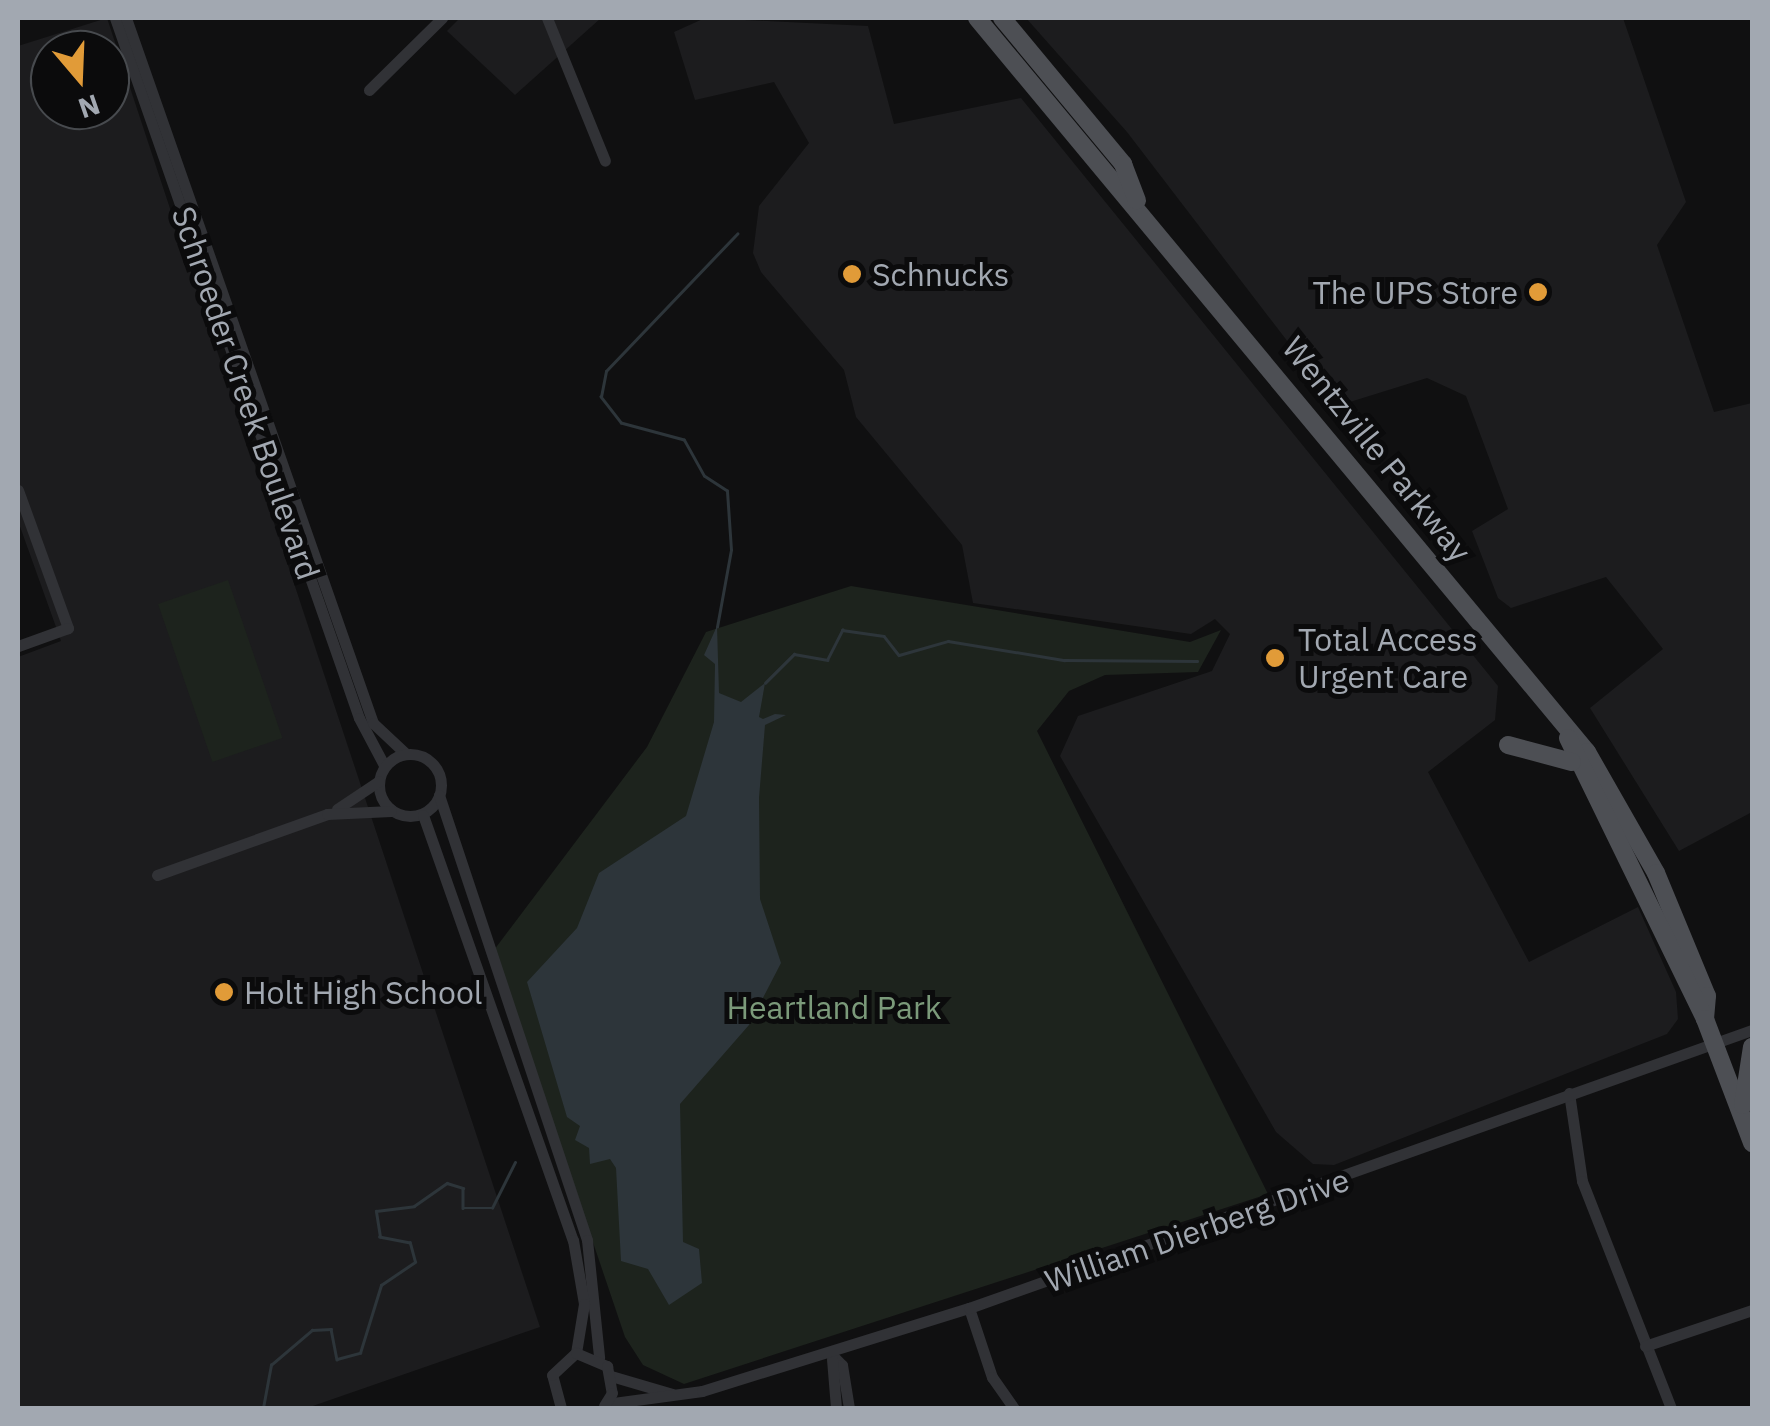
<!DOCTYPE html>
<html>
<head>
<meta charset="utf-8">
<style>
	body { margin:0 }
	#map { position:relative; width:1770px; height:1426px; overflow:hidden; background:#101011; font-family:"IBM Plex Sans",sans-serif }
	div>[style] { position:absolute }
	.built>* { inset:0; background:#1c1c1e }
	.green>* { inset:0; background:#1d231d; transform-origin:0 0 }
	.water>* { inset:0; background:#2d353a }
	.stream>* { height:2.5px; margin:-1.25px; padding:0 1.25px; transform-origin:1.25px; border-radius:1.25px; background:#2d353a }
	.street>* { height:11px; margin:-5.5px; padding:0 5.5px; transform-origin:5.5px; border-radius:5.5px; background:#313236 }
	.street>.ring { margin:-5.5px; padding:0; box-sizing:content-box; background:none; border:11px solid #313236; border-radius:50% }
	.primary>* { height:18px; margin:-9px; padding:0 9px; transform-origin:9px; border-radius:9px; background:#4d4f54 }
	.dots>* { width:28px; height:28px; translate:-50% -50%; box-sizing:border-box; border:5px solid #0b0b0c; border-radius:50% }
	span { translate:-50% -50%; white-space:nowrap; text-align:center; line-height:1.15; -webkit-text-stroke:10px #0b0b0c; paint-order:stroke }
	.poi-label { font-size:32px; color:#a2a8b1 }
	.left { translate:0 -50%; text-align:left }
	.right { translate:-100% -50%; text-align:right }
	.street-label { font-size:32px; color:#a2a8b1 }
	.park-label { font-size:32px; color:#7b9a7a }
	.frame { position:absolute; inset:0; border:20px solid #a2a8b1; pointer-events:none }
	.north { position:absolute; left:30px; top:30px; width:100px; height:100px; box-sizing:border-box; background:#0b0b0c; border:2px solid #474a4e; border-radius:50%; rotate:161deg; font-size:28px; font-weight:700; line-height:40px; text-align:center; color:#a2a8b1 }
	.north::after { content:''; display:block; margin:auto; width:35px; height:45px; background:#e19b38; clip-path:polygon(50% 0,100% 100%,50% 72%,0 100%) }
</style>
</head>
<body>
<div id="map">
	<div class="built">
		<i style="clip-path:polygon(evenodd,107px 18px,540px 1327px,307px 1408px,18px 1408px,18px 657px,61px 641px,18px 521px,18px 46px,107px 18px,50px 50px,110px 50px,110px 110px,50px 110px,50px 50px)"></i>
		<i style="clip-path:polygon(460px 18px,601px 18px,515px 95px,447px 31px)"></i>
		<i style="clip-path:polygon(705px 18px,868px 26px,894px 124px,1021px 98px,1498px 686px,1495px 720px,1428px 772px,1529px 962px,1638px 907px,1676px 992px,1678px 1019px,1667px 1034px,1334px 1165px,1313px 1164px,1276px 1132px,1060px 756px,1078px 716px,1212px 671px,1230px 634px,1215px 619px,1191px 634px,973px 603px,962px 545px,856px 417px,844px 370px,761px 272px,753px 253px,759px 206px,809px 143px,774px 82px,695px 100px,674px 32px)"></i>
		<i style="clip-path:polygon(1026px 18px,1623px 18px,1686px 202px,1657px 245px,1714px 412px,1752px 403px,1752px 812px,1679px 851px,1590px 708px,1663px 649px,1606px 577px,1511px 608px,1498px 598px,1472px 531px,1508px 509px,1466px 396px,1427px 378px,1337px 406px,1127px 132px)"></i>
	</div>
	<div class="green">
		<i style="left:228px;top:580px;width:167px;height:74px;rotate:71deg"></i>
		<i style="clip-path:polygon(851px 586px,1190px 642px,1221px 630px,1198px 672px,1105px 675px,1069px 691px,1037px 731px,1268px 1194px,684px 1384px,643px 1365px,625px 1337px,494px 950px,647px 747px,706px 632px)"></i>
	</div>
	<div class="water">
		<i style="clip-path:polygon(717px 626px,719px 693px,741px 702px,765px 683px,759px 717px,763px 719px,775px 714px,786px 715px,765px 725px,759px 798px,760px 899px,781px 963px,749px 1025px,680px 1104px,683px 1242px,699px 1249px,702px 1283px,669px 1305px,648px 1269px,621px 1261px,616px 1168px,610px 1159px,590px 1164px,589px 1148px,575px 1140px,580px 1126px,567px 1117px,527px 982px,577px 928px,599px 873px,686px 816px,714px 722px,715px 664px,704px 655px)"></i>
	</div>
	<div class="stream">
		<i style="left:717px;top:627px;width:78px;rotate:-79.7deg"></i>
		<i style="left:731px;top:550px;width:59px;rotate:-93.9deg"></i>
		<i style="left:727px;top:491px;width:27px;rotate:-147deg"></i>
		<i style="left:704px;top:476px;width:41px;rotate:-119.1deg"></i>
		<i style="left:684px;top:440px;width:65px;rotate:-164.9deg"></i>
		<i style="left:621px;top:423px;width:33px;rotate:-128deg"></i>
		<i style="left:601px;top:397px;width:26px;rotate:-79deg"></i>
		<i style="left:606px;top:371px;width:190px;rotate:-46.3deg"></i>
		<i style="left:765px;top:683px;width:41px;rotate:-45deg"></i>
		<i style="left:794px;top:654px;width:34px;rotate:10deg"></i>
		<i style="left:827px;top:660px;width:34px;rotate:-63deg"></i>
		<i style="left:842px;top:630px;width:42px;rotate:8.1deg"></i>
		<i style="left:884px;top:636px;width:24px;rotate:52deg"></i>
		<i style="left:899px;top:655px;width:51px;rotate:-15.9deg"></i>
		<i style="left:948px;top:641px;width:118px;rotate:9.3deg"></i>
		<i style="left:1064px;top:660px;width:133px;rotate:0.4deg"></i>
		<i style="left:263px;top:1408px;width:44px;rotate:-79.5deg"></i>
		<i style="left:271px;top:1365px;width:54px;rotate:-40.5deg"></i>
		<i style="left:312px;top:1330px;width:19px;rotate:-3deg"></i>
		<i style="left:331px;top:1329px;width:31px;rotate:79deg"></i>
		<i style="left:337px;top:1359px;width:24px;rotate:-15deg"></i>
		<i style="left:360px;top:1353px;width:71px;rotate:-72.8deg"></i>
		<i style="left:381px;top:1285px;width:41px;rotate:-34.1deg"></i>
		<i style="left:415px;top:1262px;width:20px;rotate:-105deg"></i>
		<i style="left:410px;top:1243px;width:31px;rotate:-169deg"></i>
		<i style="left:380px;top:1237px;width:26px;rotate:-99deg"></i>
		<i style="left:376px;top:1211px;width:38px;rotate:-7deg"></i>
		<i style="left:414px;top:1206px;width:40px;rotate:-34.9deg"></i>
		<i style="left:447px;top:1183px;width:17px;rotate:17deg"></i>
		<i style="left:463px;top:1188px;width:20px;rotate:90deg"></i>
		<i style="left:463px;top:1208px;width:29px"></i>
		<i style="left:492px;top:1208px;width:51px;rotate:-63.4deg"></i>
	</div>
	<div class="street">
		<i style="left:115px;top:18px;width:741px;rotate:70.78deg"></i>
		<i style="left:359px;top:718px;width:53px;rotate:62deg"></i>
		<i style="left:126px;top:18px;width:747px;rotate:70.69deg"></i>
		<i style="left:373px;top:723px;width:44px;rotate:43.2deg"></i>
		<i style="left:547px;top:18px;width:154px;rotate:67.9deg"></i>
		<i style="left:369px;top:90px;width:103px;rotate:-44.6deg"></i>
		<i style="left:18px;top:490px;width:147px;rotate:70.1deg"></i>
		<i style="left:68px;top:628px;width:53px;rotate:160.2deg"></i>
		<i class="ring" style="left:379px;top:754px;width:51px;height:51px"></i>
		<i style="left:439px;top:795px;width:469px;rotate:71.6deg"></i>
		<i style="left:587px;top:1240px;width:118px;rotate:84.1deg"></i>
		<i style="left:337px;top:809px;width:50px;rotate:-33.7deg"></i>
		<i style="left:423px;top:815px;width:451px;rotate:70.6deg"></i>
		<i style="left:573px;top:1240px;width:65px;rotate:80.2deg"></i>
		<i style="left:584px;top:1304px;width:50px;rotate:99.3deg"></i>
		<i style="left:157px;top:875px;width:181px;rotate:-19.7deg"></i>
		<i style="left:327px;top:814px;width:64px;rotate:-2.7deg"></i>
		<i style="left:1569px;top:1093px;width:89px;rotate:81.6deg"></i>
		<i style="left:1582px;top:1181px;width:244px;rotate:68.6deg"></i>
		<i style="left:969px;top:1308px;width:73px;rotate:71.6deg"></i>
		<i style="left:992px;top:1377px;width:38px;rotate:55deg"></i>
		<i style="left:1645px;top:1346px;width:113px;rotate:-18.6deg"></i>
		<i style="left:830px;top:1353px;width:17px;rotate:45deg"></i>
		<i style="left:842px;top:1365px;width:44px;rotate:80.8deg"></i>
		<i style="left:832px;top:1359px;width:49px;rotate:85.3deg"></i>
		<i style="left:611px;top:1376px;width:64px;rotate:16.4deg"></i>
		<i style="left:606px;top:1404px;width:97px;rotate:-7.7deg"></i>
		<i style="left:702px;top:1391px;width:280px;rotate:-17.3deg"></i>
		<i style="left:969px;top:1308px;width:831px;rotate:-19.55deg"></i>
		<i style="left:561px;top:1408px;width:34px;rotate:-105deg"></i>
		<i style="left:552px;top:1375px;width:33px;rotate:-43deg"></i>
		<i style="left:576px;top:1353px;width:34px;rotate:23deg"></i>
		<i style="left:607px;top:1366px;width:27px;rotate:80deg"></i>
		<i style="left:612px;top:1393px;width:15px;rotate:122deg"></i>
	</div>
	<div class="primary">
		<i style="left:977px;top:18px;width:954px;rotate:50.27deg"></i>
		<i style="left:1587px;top:752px;width:139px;rotate:60.3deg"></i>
		<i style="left:1656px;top:873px;width:133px;rotate:67.5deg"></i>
		<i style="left:1707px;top:996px;width:23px;rotate:95deg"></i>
		<i style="left:1002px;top:18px;width:190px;rotate:50.3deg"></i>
		<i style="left:1123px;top:164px;width:39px;rotate:69deg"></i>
		<i style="left:1568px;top:738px;width:313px;rotate:64deg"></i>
		<i style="left:1705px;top:1019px;width:133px;rotate:69.2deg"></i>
		<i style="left:1508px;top:745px;width:66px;rotate:14.9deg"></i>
		<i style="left:1743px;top:1105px;width:59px;rotate:-81.2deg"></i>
	</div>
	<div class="dots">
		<i style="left:852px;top:274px;background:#e19b38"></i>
		<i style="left:1538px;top:292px;background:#e19b38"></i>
		<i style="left:1275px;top:658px;background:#e19b38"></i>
		<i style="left:224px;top:992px;background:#e19b38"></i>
	</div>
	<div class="poi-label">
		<span class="left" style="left:872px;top:274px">Schnucks</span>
		<span class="right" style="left:1518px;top:292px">The UPS Store</span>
		<span class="left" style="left:1298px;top:658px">Total Access<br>Urgent Care</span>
		<span class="left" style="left:244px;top:992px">Holt High School</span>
	</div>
	<div class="street-label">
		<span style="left:246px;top:393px;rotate:71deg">Schroeder Creek Boulevard</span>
		<span style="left:1377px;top:449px;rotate:51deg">Wentzville Parkway</span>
		<span style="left:1197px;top:1230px;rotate:-19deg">William Dierberg Drive</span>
	</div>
	<div class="park-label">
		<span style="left:834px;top:1007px">Heartland Park</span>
	</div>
	<div class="frame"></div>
	<div class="north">N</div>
</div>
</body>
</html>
